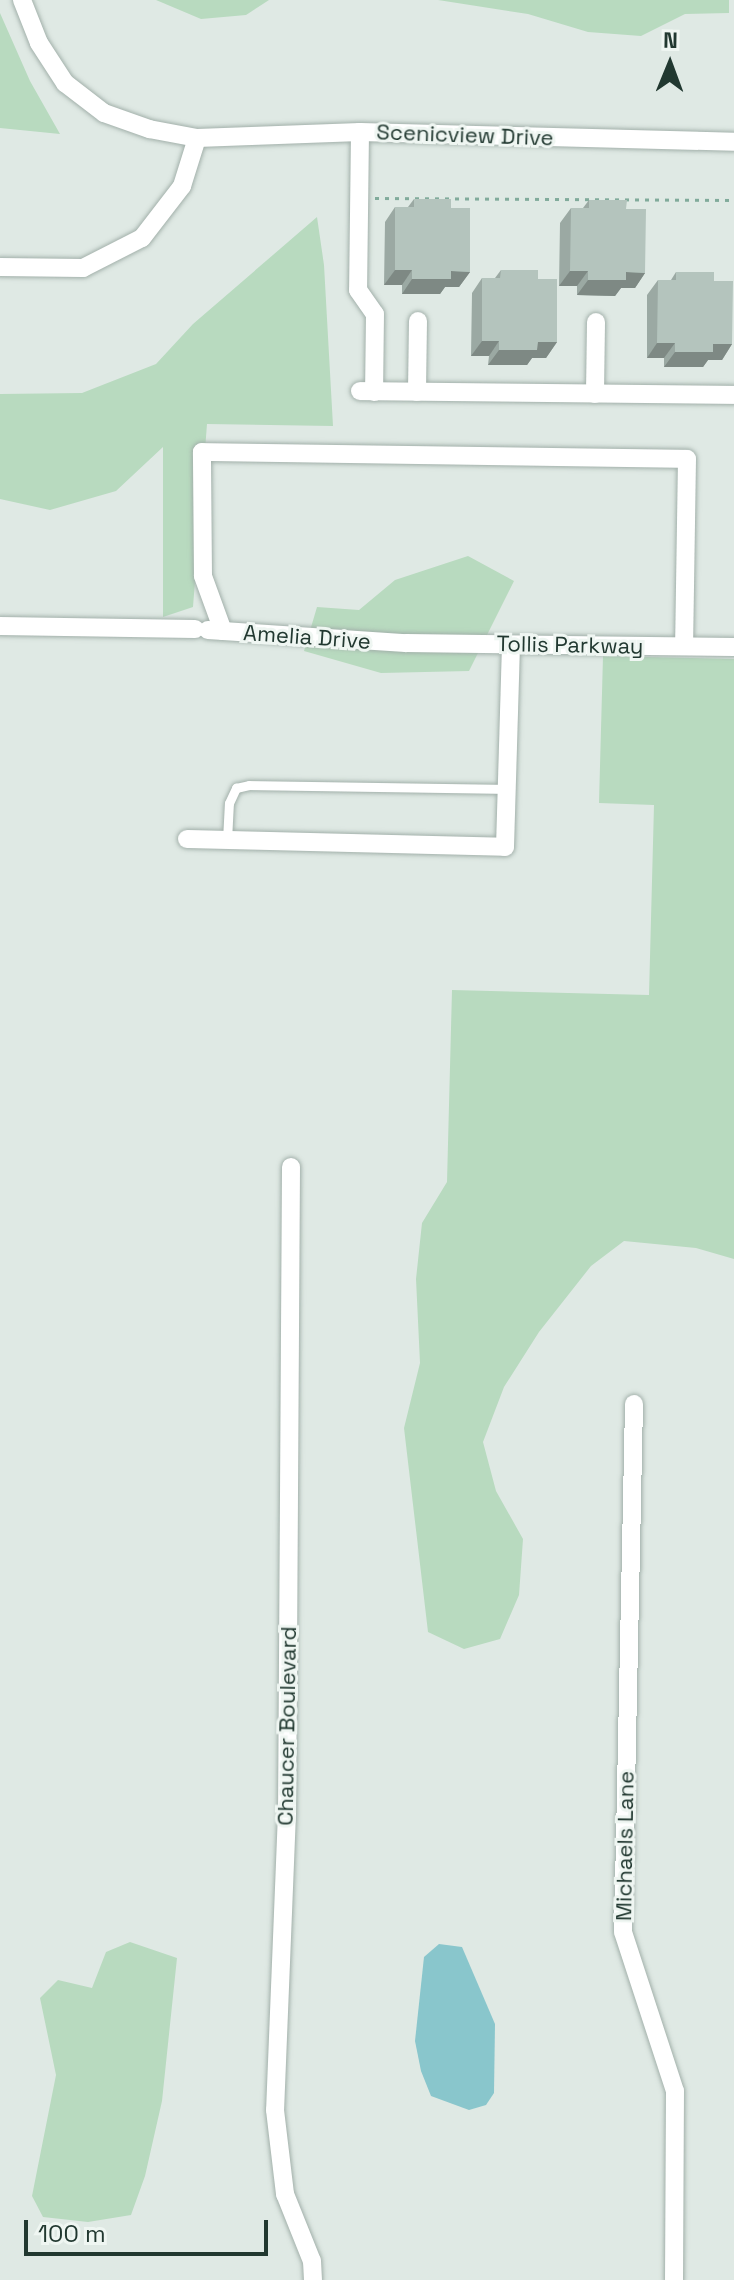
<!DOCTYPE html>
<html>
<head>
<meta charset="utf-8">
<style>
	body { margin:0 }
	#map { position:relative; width:734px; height:2280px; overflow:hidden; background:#dfe9e4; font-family:"Space Grotesk",sans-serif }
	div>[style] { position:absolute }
	.green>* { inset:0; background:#b8dabf }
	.water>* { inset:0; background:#89c6cc }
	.path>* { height:3px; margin-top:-1.5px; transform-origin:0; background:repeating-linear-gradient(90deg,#81ab9b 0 4px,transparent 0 10px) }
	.roads { filter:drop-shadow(0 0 2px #a2b0aa) drop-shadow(0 0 2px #a2b0aa) }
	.lane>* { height:9px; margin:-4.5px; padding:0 4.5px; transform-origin:4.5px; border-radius:4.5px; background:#fff }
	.street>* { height:18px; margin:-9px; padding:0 9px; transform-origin:9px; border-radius:9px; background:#fff }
	.wall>* { inset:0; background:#9ba9a3 }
	.shaded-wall>* { inset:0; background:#7e8984 }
	.building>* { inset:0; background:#b4c4bd }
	span { translate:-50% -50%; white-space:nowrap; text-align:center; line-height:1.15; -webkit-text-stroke:6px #eff6f2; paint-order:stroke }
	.street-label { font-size:22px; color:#213830 }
	.north { position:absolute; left:630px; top:24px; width:80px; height:80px; -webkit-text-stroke:6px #eff6f2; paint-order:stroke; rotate:1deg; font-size:22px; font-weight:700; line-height:32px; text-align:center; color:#213830 }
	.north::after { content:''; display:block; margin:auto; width:28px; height:36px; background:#213830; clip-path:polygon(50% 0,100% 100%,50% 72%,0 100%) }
	.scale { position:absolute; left:24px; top:2220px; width:244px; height:36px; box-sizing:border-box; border:4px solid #213830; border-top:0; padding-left:10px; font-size:24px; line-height:28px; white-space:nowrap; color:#213830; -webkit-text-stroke:6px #eff6f2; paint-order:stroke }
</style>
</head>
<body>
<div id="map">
	<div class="green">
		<i style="clip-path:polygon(156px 0,269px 0,246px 15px,201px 19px)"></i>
		<i style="clip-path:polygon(438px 0,729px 0,729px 13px,685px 14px,641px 36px,588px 32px,528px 14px)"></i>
		<i style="clip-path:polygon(0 13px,30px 81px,60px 134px,0 128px)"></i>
		<i style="clip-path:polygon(317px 217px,324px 265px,333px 426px,207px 424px,193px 607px,163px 617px,163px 447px,116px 491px,50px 510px,0 499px,0 394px,82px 393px,156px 364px,193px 324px)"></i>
		<i style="clip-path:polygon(468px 556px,514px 581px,469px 671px,381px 673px,304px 651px,317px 607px,359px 610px,395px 580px)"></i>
		<i style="clip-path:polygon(603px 656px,734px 659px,734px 1259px,696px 1248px,624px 1241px,591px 1266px,539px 1332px,504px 1387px,483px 1442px,496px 1491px,523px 1539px,519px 1595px,500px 1639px,464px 1649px,428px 1632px,404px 1428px,420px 1363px,416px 1279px,422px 1223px,447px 1182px,452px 990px,649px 995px,654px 805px,599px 803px)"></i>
		<i style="clip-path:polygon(130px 1942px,177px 1958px,162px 2101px,145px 2176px,131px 2215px,88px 2222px,43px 2217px,32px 2196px,56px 2075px,40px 1998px,58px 1980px,92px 1988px,106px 1952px)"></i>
	</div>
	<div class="water">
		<i style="clip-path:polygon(439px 1944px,462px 1947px,495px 2024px,494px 2093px,486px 2105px,469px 2110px,431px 2096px,421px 2071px,415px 2041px,424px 1957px)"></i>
	</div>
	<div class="path">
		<i style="left:375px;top:198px;width:359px;rotate:0.3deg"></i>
	</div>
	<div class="roads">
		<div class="lane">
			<i style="left:227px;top:840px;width:37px;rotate:-87deg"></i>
			<i style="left:229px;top:803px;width:17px;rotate:-65deg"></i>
			<i style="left:236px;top:788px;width:13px;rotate:-13deg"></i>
			<i style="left:249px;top:785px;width:258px;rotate:0.9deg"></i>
		</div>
		<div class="street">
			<i style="left:22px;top:0;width:46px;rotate:68.4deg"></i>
			<i style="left:39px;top:43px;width:48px;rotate:57deg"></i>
			<i style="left:65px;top:83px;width:49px;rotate:37.6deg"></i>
			<i style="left:104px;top:113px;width:48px;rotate:19.6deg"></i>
			<i style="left:149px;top:129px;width:49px;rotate:10.6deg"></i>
			<i style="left:197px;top:138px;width:163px;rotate:-2.1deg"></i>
			<i style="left:360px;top:132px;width:374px;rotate:1.5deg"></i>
			<i style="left:360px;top:132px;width:158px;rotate:90.7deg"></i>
			<i style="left:358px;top:290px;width:29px;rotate:55deg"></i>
			<i style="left:375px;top:314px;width:78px;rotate:90.7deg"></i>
			<i style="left:0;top:267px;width:83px;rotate:0.7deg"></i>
			<i style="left:83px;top:268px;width:66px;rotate:-27deg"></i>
			<i style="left:142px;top:238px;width:66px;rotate:-52.4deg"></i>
			<i style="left:182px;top:186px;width:50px;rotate:-72.6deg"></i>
			<i style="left:360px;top:391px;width:374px;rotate:0.6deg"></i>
			<i style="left:417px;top:392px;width:71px;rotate:-89.2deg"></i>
			<i style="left:595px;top:394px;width:72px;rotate:-89.2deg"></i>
			<i style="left:0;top:626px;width:195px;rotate:0.9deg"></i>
			<i style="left:208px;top:630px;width:198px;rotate:3.8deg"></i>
			<i style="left:406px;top:643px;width:328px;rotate:0.7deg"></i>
			<i style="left:223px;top:631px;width:59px;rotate:-110deg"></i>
			<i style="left:203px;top:576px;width:124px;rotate:-90.5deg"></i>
			<i style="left:202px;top:452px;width:485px;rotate:0.8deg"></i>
			<i style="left:687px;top:459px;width:187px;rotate:90.9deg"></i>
			<i style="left:187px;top:839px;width:318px;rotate:1.4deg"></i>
			<i style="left:505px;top:847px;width:202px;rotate:-88.3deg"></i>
			<i style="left:291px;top:1167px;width:646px;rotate:90.35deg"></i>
			<i style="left:287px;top:1813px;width:297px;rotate:92.3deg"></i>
			<i style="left:275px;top:2110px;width:85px;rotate:83.2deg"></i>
			<i style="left:285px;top:2194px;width:72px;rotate:68.1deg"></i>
			<i style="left:312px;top:2261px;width:19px;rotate:87deg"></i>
			<i style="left:634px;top:1404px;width:528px;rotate:91.19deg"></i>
			<i style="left:623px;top:1932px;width:167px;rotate:71.9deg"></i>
			<i style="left:675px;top:2091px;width:189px;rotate:90.3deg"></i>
		</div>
	</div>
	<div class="wall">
		<i style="clip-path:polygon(414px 199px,451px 208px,470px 272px,459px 287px,445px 287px,440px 294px,402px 294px,402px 285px,384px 285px,385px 222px,395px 207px,408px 207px)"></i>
		<i style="clip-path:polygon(589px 200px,626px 209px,645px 273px,635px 288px,621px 288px,615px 296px,577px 295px,577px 286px,559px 286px,560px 223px,571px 208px,583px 208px)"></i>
		<i style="clip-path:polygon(501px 270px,538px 279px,557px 342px,546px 358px,532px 358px,527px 365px,488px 365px,489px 356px,471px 356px,472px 293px,482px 278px,495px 278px)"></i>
		<i style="clip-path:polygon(676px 272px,714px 281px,732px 344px,722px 360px,708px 360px,703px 367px,664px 367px,664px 358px,647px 358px,647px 295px,658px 280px,671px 280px)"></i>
	</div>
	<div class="shaded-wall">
		<i style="clip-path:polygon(395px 270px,412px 270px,402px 285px,384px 285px)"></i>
		<i style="clip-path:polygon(451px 271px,470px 272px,459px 287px,445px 287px,440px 294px,402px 294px,412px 279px)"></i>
		<i style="clip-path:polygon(570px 271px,588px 271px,577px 286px,559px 286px)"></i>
		<i style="clip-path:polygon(626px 272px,645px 273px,635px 288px,621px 288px,615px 296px,577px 295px,588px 280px)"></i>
		<i style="clip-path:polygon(482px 341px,499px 341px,489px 356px,471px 356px)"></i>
		<i style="clip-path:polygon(538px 342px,557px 342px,546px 358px,532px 358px,527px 365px,488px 365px,499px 350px)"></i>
		<i style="clip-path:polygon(657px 343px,675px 343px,664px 358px,647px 358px)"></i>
		<i style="clip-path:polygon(713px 344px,732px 344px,722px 360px,708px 360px,703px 367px,664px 367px,675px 352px)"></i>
	</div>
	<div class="building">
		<i style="clip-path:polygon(414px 199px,451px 199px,451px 208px,470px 208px,470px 272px,451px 271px,451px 279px,412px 279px,412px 270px,395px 270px,395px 207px,414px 207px)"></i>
		<i style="clip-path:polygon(589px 200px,627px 200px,626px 209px,646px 209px,645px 273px,626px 272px,626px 280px,588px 280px,588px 271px,570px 271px,571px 208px,589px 208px)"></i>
		<i style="clip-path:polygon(501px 270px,538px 270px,538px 279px,557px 279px,557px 342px,538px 342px,537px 350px,499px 350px,499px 341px,482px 341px,482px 278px,500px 278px)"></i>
		<i style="clip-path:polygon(676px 272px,714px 272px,714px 281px,733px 281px,732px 344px,713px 344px,713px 352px,675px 352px,675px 343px,657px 343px,658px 280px,676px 280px)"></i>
	</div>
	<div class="street-label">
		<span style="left:465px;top:135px;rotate:2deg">Scenicview Drive</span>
		<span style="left:307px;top:637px;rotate:4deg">Amelia Drive</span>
		<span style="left:570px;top:645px;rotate:1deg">Tollis Parkway</span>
		<span style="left:287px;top:1726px;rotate:-89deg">Chaucer Boulevard</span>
		<span style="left:625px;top:1846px;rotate:-89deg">Michaels Lane</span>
	</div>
	<div class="north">N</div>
	<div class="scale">100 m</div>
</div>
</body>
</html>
